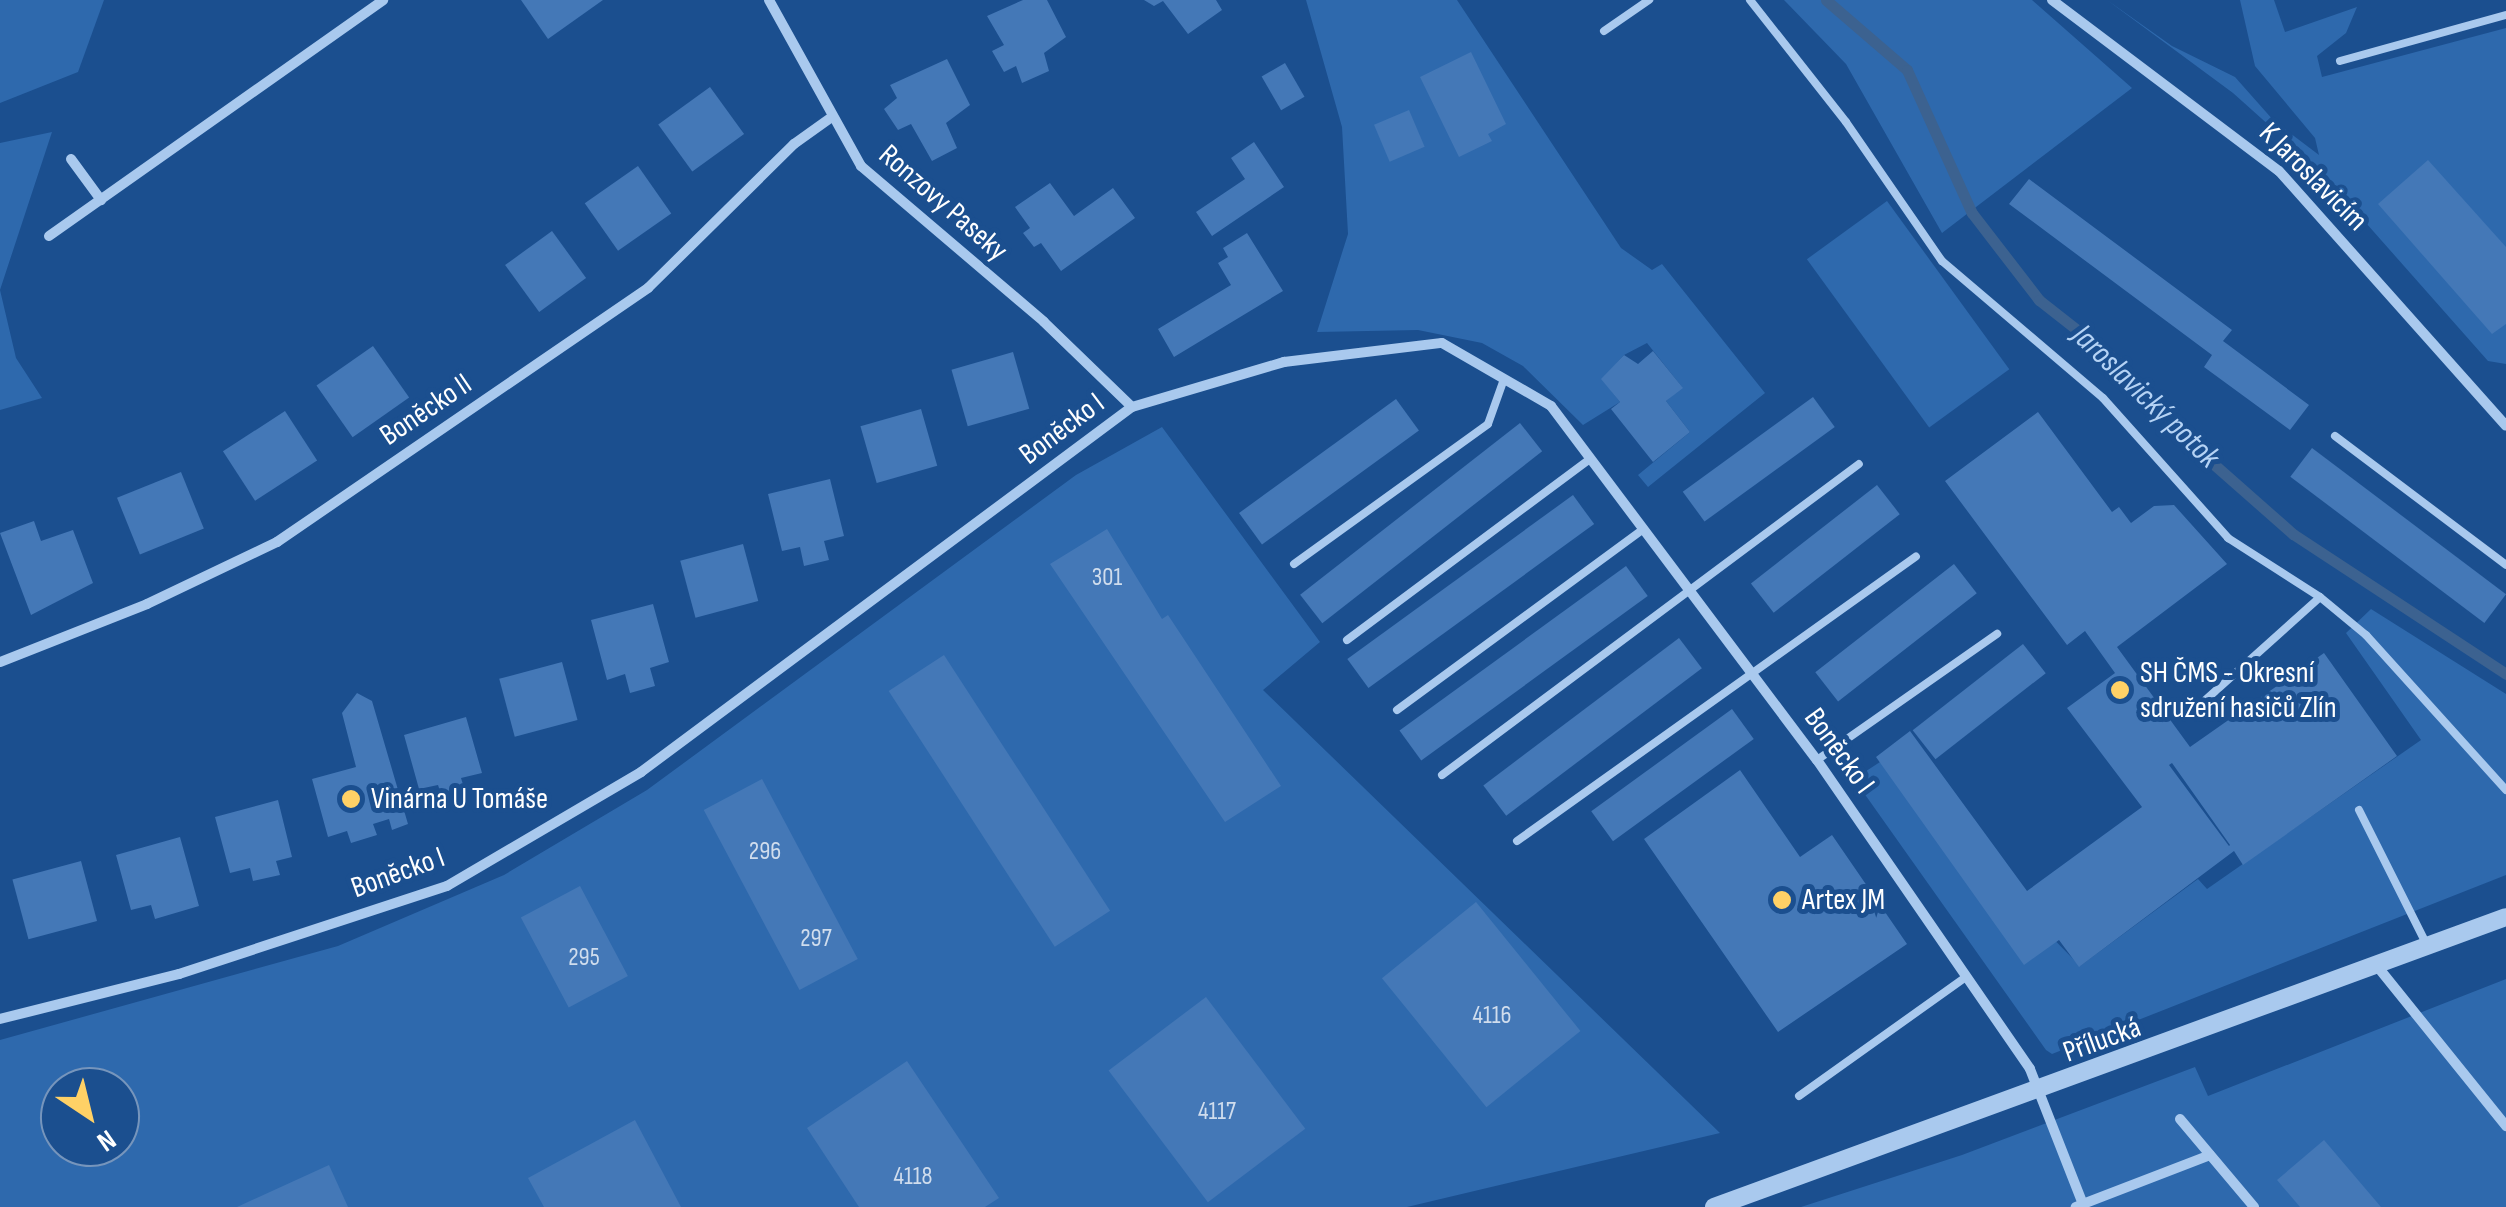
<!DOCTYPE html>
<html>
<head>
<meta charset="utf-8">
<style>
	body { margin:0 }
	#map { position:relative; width:2506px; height:1207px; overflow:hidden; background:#1b4f8f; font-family:"Sofia Sans Condensed",sans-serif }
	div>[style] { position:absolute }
	.green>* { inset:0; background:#2e69ad; transform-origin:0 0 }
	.stream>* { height:11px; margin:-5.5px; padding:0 5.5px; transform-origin:5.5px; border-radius:5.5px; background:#3c6290 }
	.building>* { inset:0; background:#4478b7; transform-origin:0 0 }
	.service>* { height:8px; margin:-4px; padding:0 4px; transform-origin:4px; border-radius:4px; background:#a9c9ee }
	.minor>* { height:10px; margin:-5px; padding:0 5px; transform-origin:5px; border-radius:5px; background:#a9c9ee }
	.tertiary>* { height:18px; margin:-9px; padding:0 9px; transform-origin:9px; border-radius:9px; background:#a9c9ee }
	.dots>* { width:28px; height:28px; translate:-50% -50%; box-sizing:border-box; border:5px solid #1b4f8f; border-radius:50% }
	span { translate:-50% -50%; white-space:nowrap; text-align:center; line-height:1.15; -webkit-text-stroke:10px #1b4f8f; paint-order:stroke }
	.number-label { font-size:25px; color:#d0dded }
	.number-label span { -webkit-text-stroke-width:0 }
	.street-label { font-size:30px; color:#fff }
	.poi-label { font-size:30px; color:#fff }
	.left { translate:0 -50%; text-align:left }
	.water-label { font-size:32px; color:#b5d3f5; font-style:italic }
	.north { position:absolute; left:40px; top:1067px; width:100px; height:100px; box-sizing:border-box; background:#1b4f8f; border:2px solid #7695bc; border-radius:50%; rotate:145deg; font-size:28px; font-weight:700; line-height:40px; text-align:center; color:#fff }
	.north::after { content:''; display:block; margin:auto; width:35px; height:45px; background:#ffd166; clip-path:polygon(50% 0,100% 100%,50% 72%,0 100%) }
</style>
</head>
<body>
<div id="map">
	<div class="green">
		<i style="clip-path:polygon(0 0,104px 0,78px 72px,0 103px)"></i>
		<i style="clip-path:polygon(1306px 0,1457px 0,1621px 248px,1652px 270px,1662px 264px,1765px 393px,1648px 487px,1638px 475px,1690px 432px,1666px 401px,1682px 387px,1647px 343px,1624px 355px,1602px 379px,1620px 402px,1583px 425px,1523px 366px,1482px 343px,1418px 330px,1317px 332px,1348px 234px,1342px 127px)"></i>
		<i style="clip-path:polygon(1784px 0,2032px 0,2132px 88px,1942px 233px,1846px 64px)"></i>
		<i style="clip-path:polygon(2107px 0,2172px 46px,2235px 77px,2274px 121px,2319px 155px,2315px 138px,2255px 66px,2240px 0,2274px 0,2285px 32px,2357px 7px,2346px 33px,2317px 56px,2322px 77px,2506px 28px,2506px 364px,2488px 361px,2320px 171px,2233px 93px)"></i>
		<i style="clip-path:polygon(52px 132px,0 290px,16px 358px,42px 398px,0 410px,0 143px)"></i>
		<i style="left:1887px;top:201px;width:208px;height:99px;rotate:54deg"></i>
		<i style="clip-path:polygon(evenodd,1162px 427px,1320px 642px,1263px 690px,1720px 1133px,1407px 1207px,0 1207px,0 1040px,338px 946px,504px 875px,647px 790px,1076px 475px,1162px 427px,60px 1087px,120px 1087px,120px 1147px,60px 1147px,60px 1087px)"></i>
		<i style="clip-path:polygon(2371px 609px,2506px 694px,2506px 875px,2052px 1054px,2046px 1050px,1854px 779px,1880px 762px,2080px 966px,2198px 879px,2207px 889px,2421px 740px,2346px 633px)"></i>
		<i style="clip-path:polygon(2506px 979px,2506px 1207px,1801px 1207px,1962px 1155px,2195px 1067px,2208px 1096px)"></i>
	</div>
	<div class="stream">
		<i style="left:1826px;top:0;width:107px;rotate:40.8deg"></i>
		<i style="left:1907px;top:70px;width:157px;rotate:65.6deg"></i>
		<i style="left:1972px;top:213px;width:110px;rotate:52.4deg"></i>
		<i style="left:2039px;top:300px;width:100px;rotate:38.1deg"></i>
		<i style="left:2118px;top:362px;width:111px;rotate:48.3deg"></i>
		<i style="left:2192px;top:445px;width:135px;rotate:41.4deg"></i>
		<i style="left:2293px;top:534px;width:255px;rotate:33.3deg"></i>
	</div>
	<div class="building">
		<i style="clip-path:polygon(521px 0,603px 0,548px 39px)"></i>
		<i style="clip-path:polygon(1023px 0,1047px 0,1066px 37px,1044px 53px,1049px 71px,1022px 83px,1016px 66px,1004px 72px,992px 51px,1004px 45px,987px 16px)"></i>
		<i style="clip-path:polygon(1144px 0,1216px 0,1222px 10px,1188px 34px,1163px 1px,1154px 6px)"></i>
		<i style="clip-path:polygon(1471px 52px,1506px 124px,1488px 134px,1492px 141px,1459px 157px,1420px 77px)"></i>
		<i style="clip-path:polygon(947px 59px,970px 105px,946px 123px,957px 148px,932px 161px,911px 124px,898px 130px,884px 109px,897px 98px,890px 85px)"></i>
		<i style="left:1285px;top:63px;width:39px;height:27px;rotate:60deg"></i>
		<i style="left:710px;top:87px;width:58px;height:64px;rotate:54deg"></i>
		<i style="left:1409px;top:110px;width:40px;height:38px;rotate:67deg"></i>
		<i style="clip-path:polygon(1254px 142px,1284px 187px,1212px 236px,1196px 212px,1245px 179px,1231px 158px)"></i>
		<i style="clip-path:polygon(2428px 160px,2506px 247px,2506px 324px,2492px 334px,2378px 204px)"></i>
		<i style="left:638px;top:166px;width:58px;height:65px;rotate:55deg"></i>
		<i style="clip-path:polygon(2029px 179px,2232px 330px,2223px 341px,2309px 405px,2290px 430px,2204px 367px,2212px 355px,2009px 204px)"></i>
		<i style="clip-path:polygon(1050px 183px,1074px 216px,1113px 188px,1135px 218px,1061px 271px,1041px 243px,1034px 247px,1023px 233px,1030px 228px,1015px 207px)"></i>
		<i style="left:552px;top:231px;width:58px;height:58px;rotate:54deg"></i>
		<i style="clip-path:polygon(1247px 233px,1283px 291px,1174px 357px,1158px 329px,1231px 285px,1218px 263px,1228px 257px,1223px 248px)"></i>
		<i style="left:373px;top:346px;width:63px;height:69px;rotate:55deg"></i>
		<i style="clip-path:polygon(1653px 351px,1683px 388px,1666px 401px,1690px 432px,1653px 462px,1611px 409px,1620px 402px,1601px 379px,1624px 355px,1638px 364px)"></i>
		<i style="left:1013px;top:352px;width:59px;height:64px;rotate:74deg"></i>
		<i style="left:1813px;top:397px;width:37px;height:161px;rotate:54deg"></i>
		<i style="left:1396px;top:399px;width:39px;height:194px;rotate:54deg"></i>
		<i style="left:921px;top:409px;width:59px;height:63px;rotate:74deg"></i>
		<i style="left:285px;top:411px;width:59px;height:74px;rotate:57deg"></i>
		<i style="clip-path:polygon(evenodd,2038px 412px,2112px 512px,2119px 507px,2131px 523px,2154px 506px,2174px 505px,2227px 564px,2117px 647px,2190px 747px,2324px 653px,2397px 756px,2243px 865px,2234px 851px,2079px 967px,2059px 940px,2024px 965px,1876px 757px,1910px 731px,2027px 891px,2142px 807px,2067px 708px,2115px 673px,2085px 631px,2067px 645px,1945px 481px,2038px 412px,2172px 763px,2230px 845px,2229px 846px,2169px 765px,2172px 763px)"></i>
		<i style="left:1520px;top:423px;width:36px;height:279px;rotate:52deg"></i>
		<i style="left:2312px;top:448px;width:243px;height:36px;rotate:37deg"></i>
		<i style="left:181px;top:472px;width:61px;height:69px;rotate:68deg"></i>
		<i style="clip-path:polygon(830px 479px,844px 536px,824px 541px,829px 560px,804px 566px,800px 547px,782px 551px,768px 494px)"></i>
		<i style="left:1877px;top:485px;width:37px;height:160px;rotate:52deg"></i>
		<i style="left:1573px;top:495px;width:36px;height:279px;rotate:54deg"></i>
		<i style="clip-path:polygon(34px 521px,41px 541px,73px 530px,93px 583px,31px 615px,0 533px)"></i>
		<i style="clip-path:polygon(1107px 529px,1162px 619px,1168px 615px,1281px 786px,1225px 822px,1050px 564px)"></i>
		<i style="left:743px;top:544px;width:59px;height:65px;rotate:75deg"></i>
		<i style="left:1954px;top:564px;width:37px;height:176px;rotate:52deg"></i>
		<i style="left:1626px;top:566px;width:37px;height:280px;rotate:54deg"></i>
		<i style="clip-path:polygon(653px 604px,669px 662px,650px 668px,655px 686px,630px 693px,625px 674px,607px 680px,591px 620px)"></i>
		<i style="left:1679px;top:638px;width:38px;height:245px;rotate:53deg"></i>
		<i style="left:2023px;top:644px;width:37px;height:140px;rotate:52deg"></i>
		<i style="left:944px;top:655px;width:305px;height:66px;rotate:57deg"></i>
		<i style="left:562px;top:662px;width:60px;height:65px;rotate:75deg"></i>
		<i style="clip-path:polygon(357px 693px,372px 701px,408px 824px,392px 830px,389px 819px,373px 824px,377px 835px,351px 843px,347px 831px,328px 837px,312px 779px,356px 767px,342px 713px)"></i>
		<i style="left:1732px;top:709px;width:37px;height:174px;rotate:54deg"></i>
		<i style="clip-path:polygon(466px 717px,482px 773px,461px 778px,465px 791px,442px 797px,438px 785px,419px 789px,404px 735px)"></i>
		<i style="clip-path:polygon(1740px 770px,1800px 857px,1832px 835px,1907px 944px,1778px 1032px,1644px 839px)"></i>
		<i style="left:762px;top:779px;width:204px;height:66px;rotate:62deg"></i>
		<i style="clip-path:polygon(278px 800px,292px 857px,276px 861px,280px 875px,253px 881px,250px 868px,230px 873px,215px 817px)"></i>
		<i style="clip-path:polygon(180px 837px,199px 906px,155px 919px,151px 905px,131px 910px,116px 855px)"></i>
		<i style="left:81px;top:861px;width:62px;height:71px;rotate:75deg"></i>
		<i style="left:580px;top:886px;width:102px;height:67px;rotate:62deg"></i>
		<i style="left:1476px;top:902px;width:166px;height:121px;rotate:51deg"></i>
		<i style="left:1206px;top:997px;width:165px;height:122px;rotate:53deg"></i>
		<i style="clip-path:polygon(907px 1061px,999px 1198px,985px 1207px,859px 1207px,807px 1128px)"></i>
		<i style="clip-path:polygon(635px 1120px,681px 1207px,544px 1207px,528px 1178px)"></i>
		<i style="clip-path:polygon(2324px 1140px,2381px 1207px,2300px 1207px,2277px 1180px)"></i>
		<i style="clip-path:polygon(329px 1165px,348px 1207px,237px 1207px)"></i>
	</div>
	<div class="service">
		<i style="left:1750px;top:0;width:155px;rotate:51.8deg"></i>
		<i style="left:1846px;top:122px;width:169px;rotate:55.4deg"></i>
		<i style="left:1942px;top:261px;width:211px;rotate:40.4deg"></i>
		<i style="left:2103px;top:398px;width:188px;rotate:48.2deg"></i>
		<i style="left:2228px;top:538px;width:109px;rotate:32.7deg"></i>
		<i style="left:1604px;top:31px;width:55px;rotate:-34.6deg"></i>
		<i style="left:2340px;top:61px;width:172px;rotate:-15.5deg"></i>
		<i style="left:2335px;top:436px;width:214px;rotate:37deg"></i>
		<i style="left:1294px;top:564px;width:239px;rotate:-35.8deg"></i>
		<i style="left:1488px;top:424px;width:48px;rotate:-70.4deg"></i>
		<i style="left:1347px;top:640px;width:303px;rotate:-36.7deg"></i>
		<i style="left:1397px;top:710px;width:305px;rotate:-36.3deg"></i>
		<i style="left:2192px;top:712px;width:172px;rotate:-41.9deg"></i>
		<i style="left:2320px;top:597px;width:60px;rotate:39.6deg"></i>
		<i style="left:2366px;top:635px;width:209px;rotate:47.9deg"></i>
		<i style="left:1817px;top:760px;width:220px;rotate:-35deg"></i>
		<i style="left:1442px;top:775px;width:520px;rotate:-36.72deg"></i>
		<i style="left:2359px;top:810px;width:149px;rotate:63.3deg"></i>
		<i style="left:1517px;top:841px;width:490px;rotate:-35.5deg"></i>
		<i style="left:1799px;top:1096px;width:205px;rotate:-35.5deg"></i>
	</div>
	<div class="minor">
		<i style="left:769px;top:0;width:190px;rotate:61deg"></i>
		<i style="left:861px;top:166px;width:240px;rotate:40.4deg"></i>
		<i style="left:1044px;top:322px;width:122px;rotate:44deg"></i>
		<i style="left:2052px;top:0;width:284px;rotate:37deg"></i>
		<i style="left:2279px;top:171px;width:341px;rotate:48.3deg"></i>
		<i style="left:71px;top:159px;width:51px;rotate:53.8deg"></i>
		<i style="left:49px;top:236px;width:409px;rotate:-35.2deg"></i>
		<i style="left:0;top:662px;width:158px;rotate:-21.5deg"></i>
		<i style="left:147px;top:604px;width:144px;rotate:-25.5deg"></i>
		<i style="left:277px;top:542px;width:450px;rotate:-34.4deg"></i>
		<i style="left:648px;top:288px;width:205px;rotate:-44.6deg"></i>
		<i style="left:794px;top:144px;width:43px;rotate:-35.5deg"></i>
		<i style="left:2377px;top:966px;width:206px;rotate:51.1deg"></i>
		<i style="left:0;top:1019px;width:185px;rotate:-14.1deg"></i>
		<i style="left:179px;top:974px;width:282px;rotate:-18.2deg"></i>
		<i style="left:447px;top:886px;width:225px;rotate:-30.4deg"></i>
		<i style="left:641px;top:772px;width:612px;rotate:-36.63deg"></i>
		<i style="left:1132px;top:407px;width:159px;rotate:-16.5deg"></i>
		<i style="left:1284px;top:362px;width:159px;rotate:-6.9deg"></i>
		<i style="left:1442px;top:343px;width:126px;rotate:30deg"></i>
		<i style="left:1551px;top:406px;width:443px;rotate:53.1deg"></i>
		<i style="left:1817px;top:760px;width:375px;rotate:55.4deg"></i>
		<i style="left:2030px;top:1069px;width:145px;rotate:68.6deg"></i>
		<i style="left:2083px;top:1204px;width:8px;rotate:157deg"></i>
		<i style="left:2180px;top:1119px;width:115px;rotate:49.9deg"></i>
		<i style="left:2083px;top:1204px;width:136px;rotate:-21.1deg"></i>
	</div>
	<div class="tertiary">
		<i style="left:1714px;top:1207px;width:843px;rotate:-20.11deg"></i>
	</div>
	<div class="dots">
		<i style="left:2120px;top:690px;background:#ffd166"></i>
		<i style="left:351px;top:799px;background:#ffd166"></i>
		<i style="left:1782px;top:900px;background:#ffd166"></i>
	</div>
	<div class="number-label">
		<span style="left:1107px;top:578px">301</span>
		<span style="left:765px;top:852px">296</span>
		<span style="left:816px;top:939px">297</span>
		<span style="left:584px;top:958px">295</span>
		<span style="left:1492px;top:1016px">4116</span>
		<span style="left:1217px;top:1112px">4117</span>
		<span style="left:913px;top:1177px">4118</span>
	</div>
	<div class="street-label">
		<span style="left:2313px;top:177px;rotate:45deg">K Jaroslavicím</span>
		<span style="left:943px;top:203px;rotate:41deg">Ronzovy Paseky</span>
		<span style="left:426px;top:410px;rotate:-34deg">Boněcko II</span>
		<span style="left:1062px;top:429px;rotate:-37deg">Boněcko I</span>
		<span style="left:1839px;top:751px;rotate:54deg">Boněcko I</span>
		<span style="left:398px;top:873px;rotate:-20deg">Boněcko I</span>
		<span style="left:2102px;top:1040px;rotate:-20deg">Přílucká</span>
	</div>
	<div class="poi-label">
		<span class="left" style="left:2140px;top:690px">SH ČMS - Okresní<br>sdružení hasičů Zlín</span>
		<span class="left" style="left:371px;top:799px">Vinárna U Tomáše</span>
		<span class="left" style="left:1802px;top:900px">Artex JM</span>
	</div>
	<div class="water-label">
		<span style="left:2145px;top:397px;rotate:44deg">Jaroslavický potok</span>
	</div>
	<div class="north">N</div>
</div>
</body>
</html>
